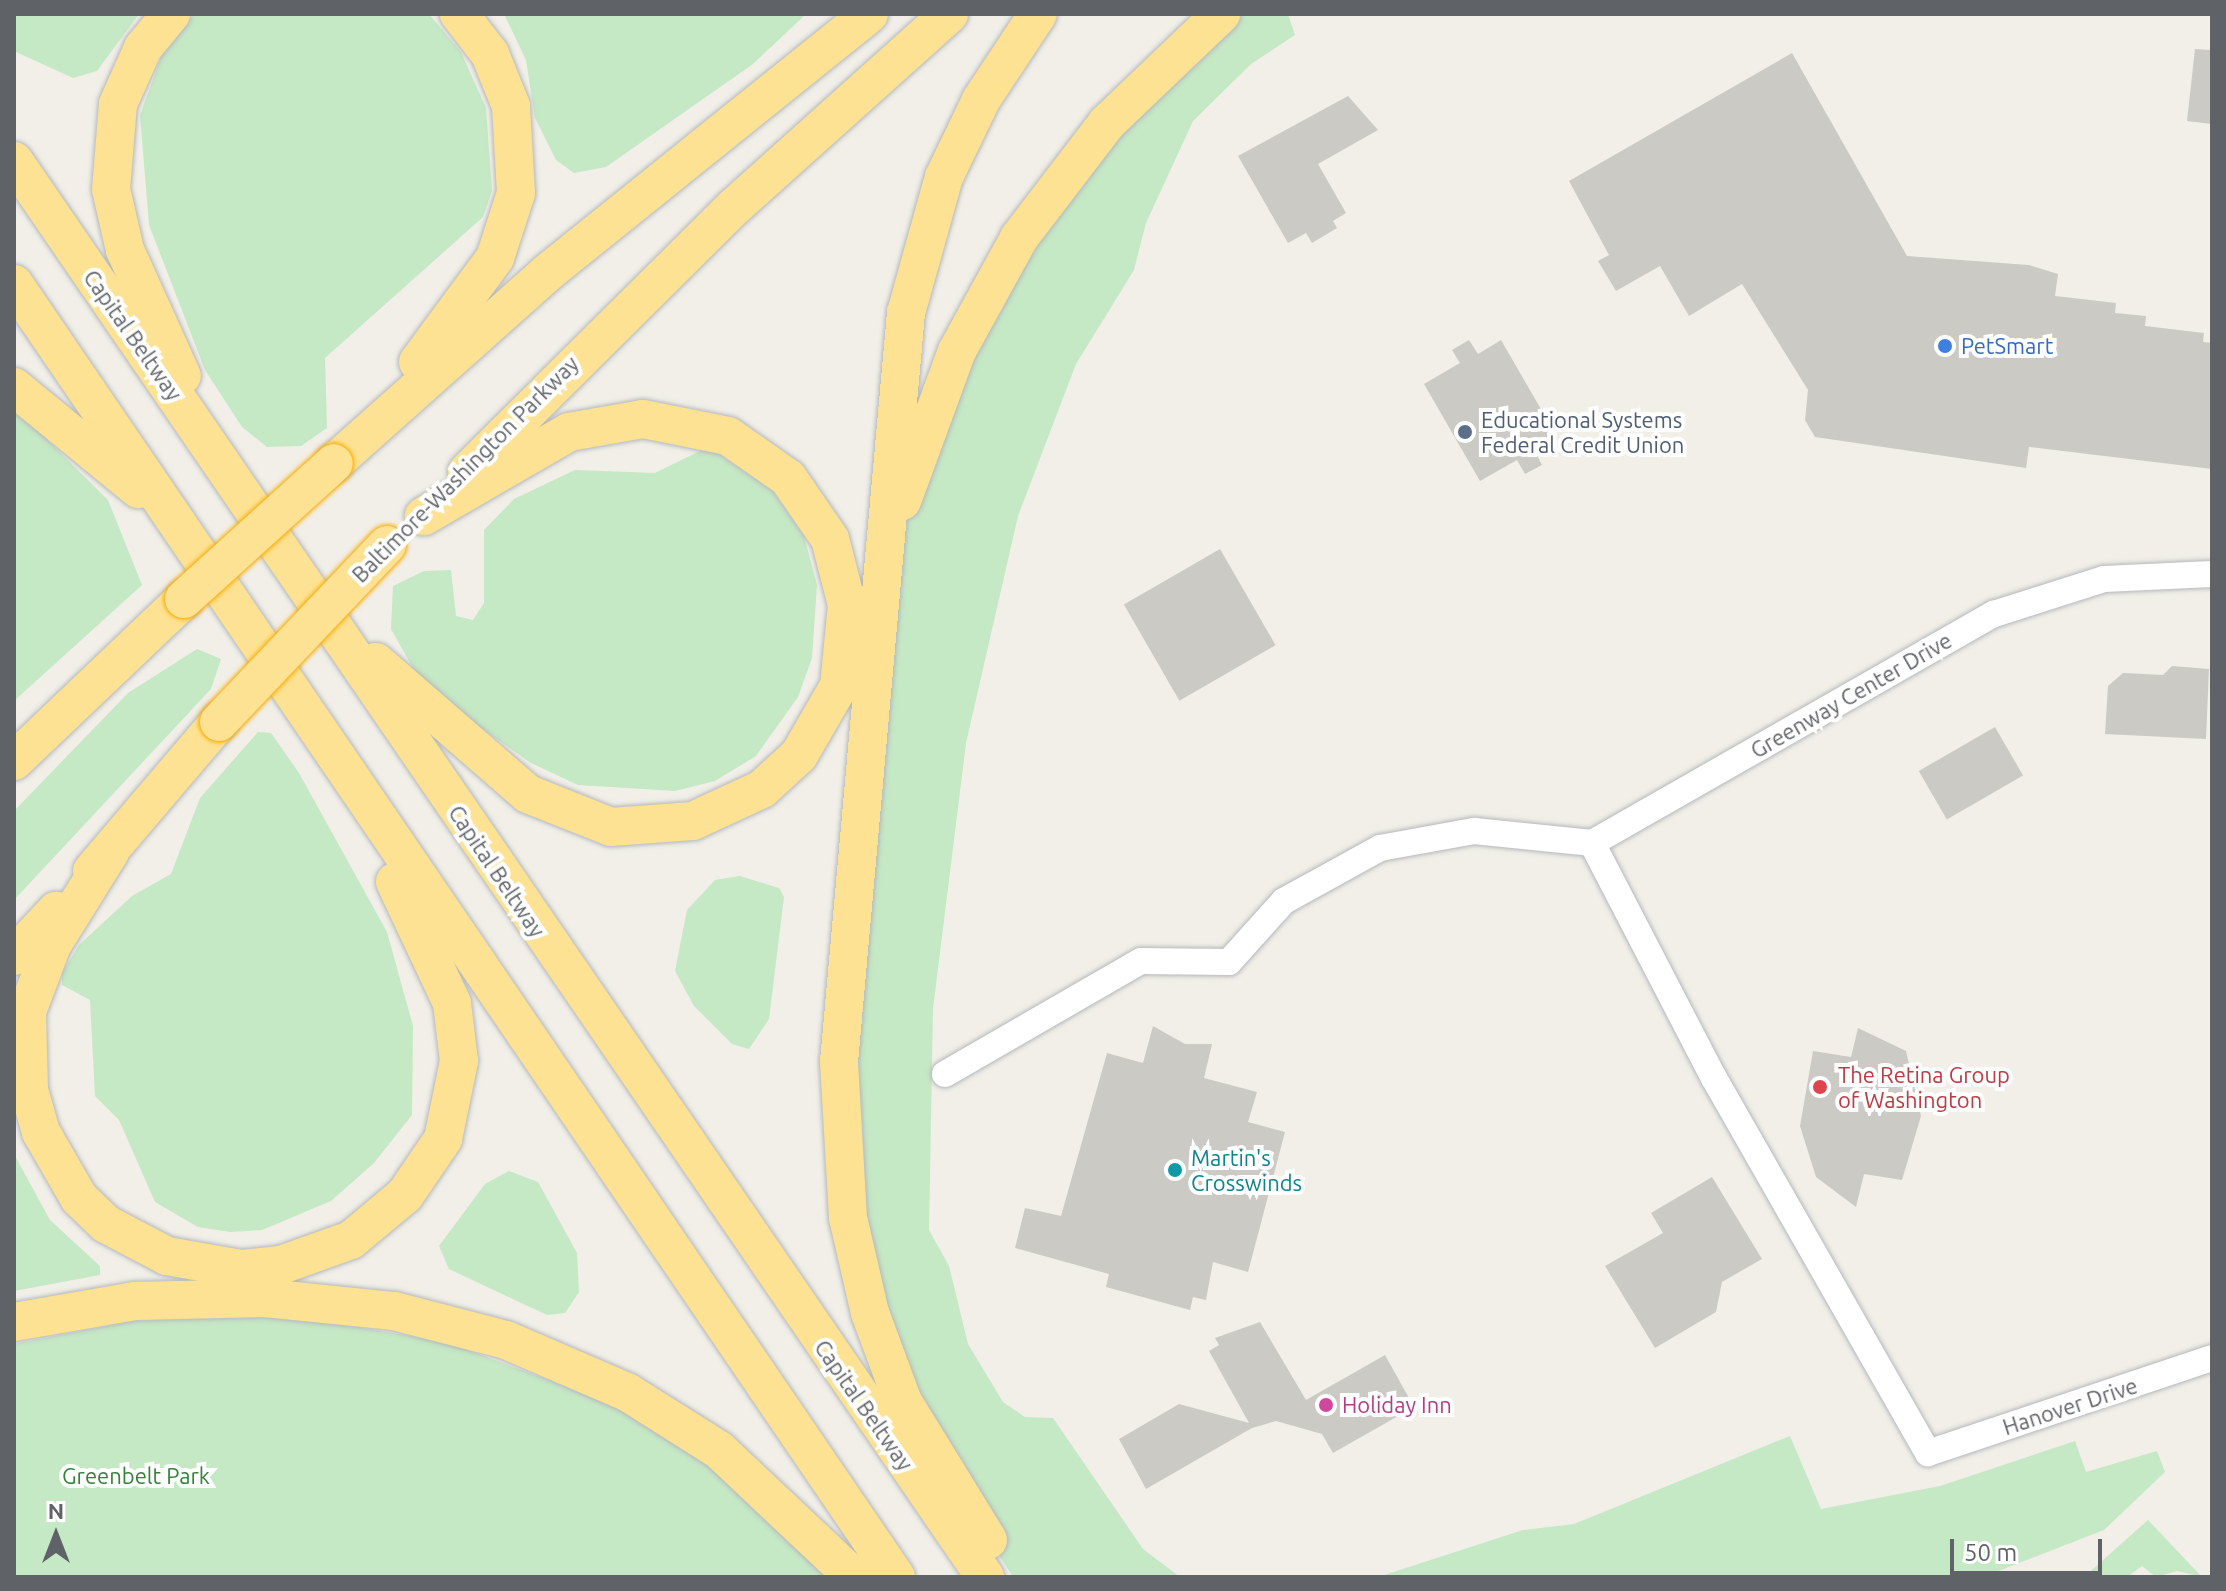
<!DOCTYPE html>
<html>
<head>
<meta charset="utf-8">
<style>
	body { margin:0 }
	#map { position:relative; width:2226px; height:1591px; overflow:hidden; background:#f1efe8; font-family:Ubuntu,sans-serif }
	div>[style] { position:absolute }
	.green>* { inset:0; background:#c5e8c5 }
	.building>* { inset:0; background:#cccac5; transform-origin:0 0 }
	.roads { filter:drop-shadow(0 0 2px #b5b8bc) drop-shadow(0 0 2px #b5b8bc) }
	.minor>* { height:26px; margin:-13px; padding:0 13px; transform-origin:13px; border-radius:13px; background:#fff }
	.highway>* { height:38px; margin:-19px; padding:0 19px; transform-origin:19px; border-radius:19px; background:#fde293 }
	.bridges { filter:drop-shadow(0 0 2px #f9ab00) drop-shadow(0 0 2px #f9ab00) }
	.highway-bridge>* { height:38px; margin:-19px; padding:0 19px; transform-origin:19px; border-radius:19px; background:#fde293 }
	.dots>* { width:22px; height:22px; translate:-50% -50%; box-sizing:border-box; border:4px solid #fff; border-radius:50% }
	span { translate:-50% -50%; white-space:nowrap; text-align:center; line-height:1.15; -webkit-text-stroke:8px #fff; paint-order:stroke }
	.street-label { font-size:22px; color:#5f6368 }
	.shop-label { font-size:22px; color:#366cbe }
	.left { translate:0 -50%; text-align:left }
	.service-label { font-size:22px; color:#4e5e75 }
	.health-label { font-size:22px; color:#be3a42 }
	.culture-label { font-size:22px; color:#0d838f }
	.hotel-label { font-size:22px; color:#b23c85 }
	.park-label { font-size:22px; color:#348238 }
	.frame { position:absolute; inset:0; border:16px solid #5f6368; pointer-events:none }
	.north { position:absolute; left:16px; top:1495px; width:80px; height:80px; -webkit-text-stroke:6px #fff; paint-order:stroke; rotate:0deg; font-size:22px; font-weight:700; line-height:32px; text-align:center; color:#5f6368 }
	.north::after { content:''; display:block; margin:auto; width:28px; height:36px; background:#5f6368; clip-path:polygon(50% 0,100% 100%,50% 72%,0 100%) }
	.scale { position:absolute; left:1950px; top:1539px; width:152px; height:36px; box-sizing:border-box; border:4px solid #5f6368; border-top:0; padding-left:10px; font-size:24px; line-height:28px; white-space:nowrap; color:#5f6368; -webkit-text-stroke:6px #fff; paint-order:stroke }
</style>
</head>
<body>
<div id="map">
	<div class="green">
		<i style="clip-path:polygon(14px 14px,139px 14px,97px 71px,73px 78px,16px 52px)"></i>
		<i style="clip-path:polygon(195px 14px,429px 14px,461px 52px,486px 108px,492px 191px,483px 217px,325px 358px,327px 428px,301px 446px,267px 447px,242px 427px,205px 370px,149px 225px,140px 115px,167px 41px)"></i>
		<i style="clip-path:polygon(504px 14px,806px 14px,753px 64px,606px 167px,574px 173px,556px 160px,535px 118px,526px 60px)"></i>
		<i style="clip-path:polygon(1241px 14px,1288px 14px,1295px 35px,1251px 64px,1193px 121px,1146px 223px,1134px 270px,1076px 364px,1018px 516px,966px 743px,933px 1009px,929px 1230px,949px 1266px,968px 1344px,1003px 1402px,1025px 1417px,1053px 1418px,1143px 1549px,1180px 1577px,1013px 1577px,951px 1481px,848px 1218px,879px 609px,957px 351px,1199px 32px)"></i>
		<i style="clip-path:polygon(14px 407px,108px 500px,142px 585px,14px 701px)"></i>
		<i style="clip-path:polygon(708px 447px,772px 490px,804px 536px,817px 585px,812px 658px,798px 697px,756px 756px,715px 781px,675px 791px,578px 785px,531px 763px,424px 688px,391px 629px,393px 586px,424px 571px,451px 570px,456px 616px,473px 620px,484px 603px,484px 530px,514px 499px,575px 470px,655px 473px)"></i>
		<i style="clip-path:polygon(197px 649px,221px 659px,211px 689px,14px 900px,14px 811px,128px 693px)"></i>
		<i style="clip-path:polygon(258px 732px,271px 733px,299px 773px,387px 932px,413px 1026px,412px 1115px,374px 1163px,331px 1201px,262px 1230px,230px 1232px,198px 1227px,155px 1202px,119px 1120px,95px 1096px,90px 1000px,62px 985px,62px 973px,79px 945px,132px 896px,171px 874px,200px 798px)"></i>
		<i style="clip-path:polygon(740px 876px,779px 888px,784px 897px,769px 1019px,749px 1049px,732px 1044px,694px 1006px,675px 971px,687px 910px,715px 880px)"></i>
		<i style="clip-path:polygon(14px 1154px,50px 1220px,100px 1266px,100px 1275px,14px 1291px)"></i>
		<i style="clip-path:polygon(509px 1171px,538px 1182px,577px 1253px,579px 1292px,565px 1313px,547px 1315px,449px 1269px,439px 1246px,485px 1184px)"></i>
		<i style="clip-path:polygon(225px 1318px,303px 1318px,446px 1342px,619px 1406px,713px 1462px,841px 1577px,14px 1577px,14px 1344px,132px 1321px)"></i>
		<i style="clip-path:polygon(1790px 1436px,1821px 1509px,1940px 1486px,2075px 1441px,2086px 1472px,2157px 1451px,2165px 1472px,2104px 1530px,1983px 1577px,1378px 1577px,1523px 1530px,1574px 1524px)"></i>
		<i style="clip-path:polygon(2148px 1520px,2202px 1577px,2177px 1571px,2156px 1577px,2142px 1566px,2127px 1577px,2084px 1577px)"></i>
	</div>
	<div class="building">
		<i style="clip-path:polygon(2195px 49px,2212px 50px,2212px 124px,2187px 121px)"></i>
		<i style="clip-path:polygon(1792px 53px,1907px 256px,2029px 265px,2058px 274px,2055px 296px,2116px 303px,2115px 313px,2146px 316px,2145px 326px,2204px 333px,2203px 342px,2212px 343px,2212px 469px,2029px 447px,2026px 468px,1815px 437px,1805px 420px,1808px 390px,1742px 284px,1689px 316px,1660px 266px,1616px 291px,1598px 261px,1609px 255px,1569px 181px)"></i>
		<i style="clip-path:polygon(1348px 96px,1378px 130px,1318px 164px,1346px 213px,1333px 221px,1337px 228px,1312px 243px,1306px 233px,1288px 243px,1238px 156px)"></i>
		<i style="clip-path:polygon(1469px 340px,1478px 354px,1501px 340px,1557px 437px,1534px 450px,1542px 465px,1525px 474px,1517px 460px,1480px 481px,1424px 384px,1460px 363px,1452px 350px)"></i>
		<i style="left:1220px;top:549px;width:111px;height:111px;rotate:60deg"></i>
		<i style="clip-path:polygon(2172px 666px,2209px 669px,2206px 739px,2105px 734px,2108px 686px,2123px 673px,2163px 675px)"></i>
		<i style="left:1995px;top:727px;width:56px;height:88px;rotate:60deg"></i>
		<i style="clip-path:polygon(1153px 1026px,1185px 1044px,1212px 1044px,1204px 1078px,1257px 1092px,1248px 1122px,1285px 1132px,1248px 1272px,1213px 1262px,1206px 1300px,1193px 1297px,1190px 1310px,1106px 1287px,1109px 1274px,1015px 1248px,1025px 1208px,1061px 1216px,1107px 1053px,1143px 1063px)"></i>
		<i style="clip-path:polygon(1858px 1028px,1906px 1051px,1921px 1116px,1902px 1180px,1864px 1174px,1856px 1207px,1816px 1177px,1800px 1126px,1813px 1051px,1851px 1057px)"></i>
		<i style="clip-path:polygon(1712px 1177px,1762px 1259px,1722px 1282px,1716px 1312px,1655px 1348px,1605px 1266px,1663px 1233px,1651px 1213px)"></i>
		<i style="clip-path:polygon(1260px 1322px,1306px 1400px,1385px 1355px,1414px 1407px,1333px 1453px,1322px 1434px,1276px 1421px,1252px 1428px,1146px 1489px,1119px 1439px,1179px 1404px,1249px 1423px,1209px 1351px,1219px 1345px,1215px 1338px)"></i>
	</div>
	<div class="roads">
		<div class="minor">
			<i style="left:1592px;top:843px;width:265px;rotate:62.6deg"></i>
			<i style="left:1714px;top:1078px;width:432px;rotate:60.3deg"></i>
			<i style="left:1928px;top:1453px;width:299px;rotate:-18.5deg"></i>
			<i style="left:945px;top:1074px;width:226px;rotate:-30deg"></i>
			<i style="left:1141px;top:961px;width:88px;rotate:0.7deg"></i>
			<i style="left:1229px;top:962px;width:82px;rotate:-48deg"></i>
			<i style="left:1284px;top:901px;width:110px;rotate:-28.9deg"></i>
			<i style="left:1380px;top:848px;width:96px;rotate:-10.3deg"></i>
			<i style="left:1474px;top:831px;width:119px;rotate:5.8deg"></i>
			<i style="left:1592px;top:843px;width:463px;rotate:-29.7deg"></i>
			<i style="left:1994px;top:614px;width:115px;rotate:-17.7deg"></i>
			<i style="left:2104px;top:579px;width:108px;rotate:-2.7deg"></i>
		</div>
		<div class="highway">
			<i style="left:171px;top:14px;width:44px;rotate:129.5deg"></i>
			<i style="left:143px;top:48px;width:61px;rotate:114.1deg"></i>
			<i style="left:118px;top:104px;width:85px;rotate:94.7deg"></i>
			<i style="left:111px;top:189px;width:63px;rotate:77.1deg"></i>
			<i style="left:125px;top:250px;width:138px;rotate:65.7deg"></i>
			<i style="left:14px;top:161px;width:1717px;rotate:55.56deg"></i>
			<i style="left:14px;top:284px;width:1565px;rotate:55.7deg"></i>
			<i style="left:418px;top:362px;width:129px;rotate:-53.5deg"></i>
			<i style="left:495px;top:258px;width:68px;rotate:-72.1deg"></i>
			<i style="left:516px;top:193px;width:87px;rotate:-93.3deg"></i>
			<i style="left:511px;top:106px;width:56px;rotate:-112deg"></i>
			<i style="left:490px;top:54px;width:51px;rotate:-127.8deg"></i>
			<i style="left:14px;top:387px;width:161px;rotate:39.4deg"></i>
			<i style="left:334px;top:463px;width:285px;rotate:-41.7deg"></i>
			<i style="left:547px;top:273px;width:413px;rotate:-38.8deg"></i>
			<i style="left:467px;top:472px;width:376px;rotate:-44.8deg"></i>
			<i style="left:734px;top:207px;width:289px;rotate:-41.9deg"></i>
			<i style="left:902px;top:501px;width:160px;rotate:-69.9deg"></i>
			<i style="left:957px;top:351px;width:129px;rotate:-61.2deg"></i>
			<i style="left:1019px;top:238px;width:145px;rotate:-52.6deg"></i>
			<i style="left:1107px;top:123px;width:158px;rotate:-43.7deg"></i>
			<i style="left:376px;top:662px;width:201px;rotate:41deg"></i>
			<i style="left:528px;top:794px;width:89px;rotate:21.7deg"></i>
			<i style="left:611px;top:827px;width:82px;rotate:-4.2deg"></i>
			<i style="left:693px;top:821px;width:76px;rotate:-24.9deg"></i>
			<i style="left:762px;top:789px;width:50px;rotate:-42.6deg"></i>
			<i style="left:799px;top:755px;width:80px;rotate:-59.9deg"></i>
			<i style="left:839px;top:686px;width:81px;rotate:-84.4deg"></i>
			<i style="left:847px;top:605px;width:68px;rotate:-104.4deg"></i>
			<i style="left:830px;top:539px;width:74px;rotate:-124.5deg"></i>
			<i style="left:788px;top:478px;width:73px;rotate:-145deg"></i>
			<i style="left:728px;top:436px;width:87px;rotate:-168.7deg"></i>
			<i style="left:643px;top:419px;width:75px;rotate:170deg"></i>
			<i style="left:569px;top:432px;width:168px;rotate:149.9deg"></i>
			<i style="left:14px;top:761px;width:235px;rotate:-43.6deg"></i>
			<i style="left:110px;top:852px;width:110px;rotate:121.9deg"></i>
			<i style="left:52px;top:945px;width:72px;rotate:110.5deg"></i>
			<i style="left:27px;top:1012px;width:78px;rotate:88.5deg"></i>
			<i style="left:29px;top:1090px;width:44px;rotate:74.1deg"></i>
			<i style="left:41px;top:1132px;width:76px;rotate:60.1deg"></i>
			<i style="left:79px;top:1198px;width:37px;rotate:44deg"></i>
			<i style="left:106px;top:1224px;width:69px;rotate:27.7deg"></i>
			<i style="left:167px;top:1256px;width:75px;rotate:10deg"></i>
			<i style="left:241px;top:1269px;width:40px;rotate:-5.7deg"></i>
			<i style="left:281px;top:1265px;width:74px;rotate:-19.7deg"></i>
			<i style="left:351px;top:1240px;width:70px;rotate:-39.8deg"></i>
			<i style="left:405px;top:1195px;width:68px;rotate:-55.8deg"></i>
			<i style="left:443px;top:1139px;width:80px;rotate:-78.4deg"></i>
			<i style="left:459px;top:1061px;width:58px;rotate:-96.9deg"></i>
			<i style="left:452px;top:1003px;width:134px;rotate:-115.2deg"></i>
			<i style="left:92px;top:871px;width:196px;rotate:-49.6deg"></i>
			<i style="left:14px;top:956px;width:62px;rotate:-47deg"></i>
			<i style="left:14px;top:1322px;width:123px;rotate:-9.8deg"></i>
			<i style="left:135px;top:1301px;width:130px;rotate:-1.3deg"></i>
			<i style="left:265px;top:1298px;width:130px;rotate:5.8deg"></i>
			<i style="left:394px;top:1311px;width:116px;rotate:14.5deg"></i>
			<i style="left:506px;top:1340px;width:132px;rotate:23.3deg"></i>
			<i style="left:627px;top:1392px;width:109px;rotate:32.2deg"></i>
			<i style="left:719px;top:1450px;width:185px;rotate:43.3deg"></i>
			<i style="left:988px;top:1540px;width:162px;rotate:-121.6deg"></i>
			<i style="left:903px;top:1402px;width:95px;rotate:-110.3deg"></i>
			<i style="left:870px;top:1313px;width:98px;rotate:-103deg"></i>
			<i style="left:848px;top:1218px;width:156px;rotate:-93.3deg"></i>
			<i style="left:839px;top:1062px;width:752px;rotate:-84.89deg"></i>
			<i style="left:906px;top:313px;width:141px;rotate:-74.4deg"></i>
			<i style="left:944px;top:177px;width:85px;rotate:-64.3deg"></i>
			<i style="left:981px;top:100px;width:103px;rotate:-56.5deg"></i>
		</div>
	</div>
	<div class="bridges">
		<div class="highway-bridge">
			<i style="left:184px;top:599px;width:202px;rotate:-42.2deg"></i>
			<i style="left:219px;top:722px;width:244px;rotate:-46.5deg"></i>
		</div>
	</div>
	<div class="dots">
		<i style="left:1945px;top:346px;background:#3f7fe0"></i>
		<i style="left:1465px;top:432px;background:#5c6f8a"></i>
		<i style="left:1820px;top:1087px;background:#e0444e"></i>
		<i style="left:1175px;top:1170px;background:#0f9aa8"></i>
		<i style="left:1326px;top:1405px;background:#d1479c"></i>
	</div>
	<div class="street-label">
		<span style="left:133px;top:335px;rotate:55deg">Capital Beltway</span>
		<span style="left:465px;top:469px;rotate:-45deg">Baltimore-Washington Parkway</span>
		<span style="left:1851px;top:695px;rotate:-30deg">Greenway Center Drive</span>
		<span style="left:497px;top:871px;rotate:56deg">Capital Beltway</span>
		<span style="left:864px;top:1405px;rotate:55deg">Capital Beltway</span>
		<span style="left:2070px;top:1406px;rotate:-18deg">Hanover Drive</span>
	</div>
	<div class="shop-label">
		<span class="left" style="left:1961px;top:346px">PetSmart</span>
	</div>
	<div class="service-label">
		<span class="left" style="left:1481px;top:432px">Educational Systems<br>Federal Credit Union</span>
	</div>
	<div class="health-label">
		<span class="left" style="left:1838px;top:1087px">The Retina Group<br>of Washington</span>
	</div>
	<div class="culture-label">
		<span class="left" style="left:1191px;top:1170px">Martin's<br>Crosswinds</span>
	</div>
	<div class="hotel-label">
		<span class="left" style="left:1342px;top:1405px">Holiday Inn</span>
	</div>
	<div class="park-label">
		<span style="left:136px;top:1476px">Greenbelt Park</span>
	</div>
	<div class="frame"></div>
	<div class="north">N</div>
	<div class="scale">50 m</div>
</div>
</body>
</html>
